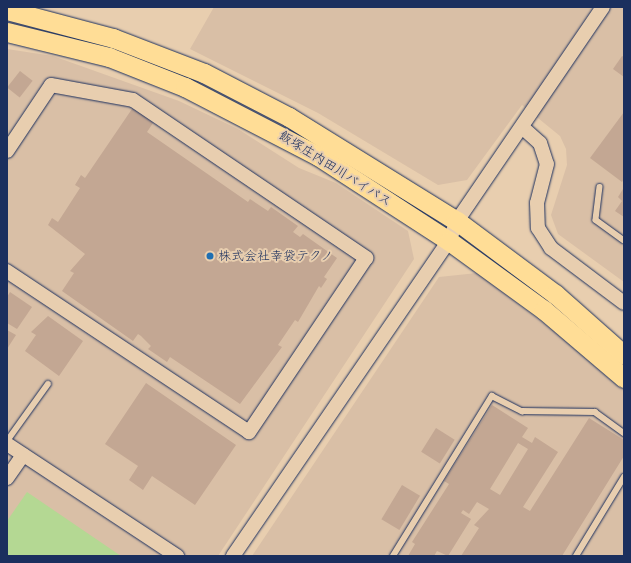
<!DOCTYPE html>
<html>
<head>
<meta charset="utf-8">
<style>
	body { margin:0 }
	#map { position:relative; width:631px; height:563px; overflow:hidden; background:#e8ceaf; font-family:"Comic Neue","Klee One",sans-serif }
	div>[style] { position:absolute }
	.built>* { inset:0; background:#d9bfa6 }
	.green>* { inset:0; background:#b4d893 }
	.building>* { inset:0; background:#c3a793; transform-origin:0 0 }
	.roads { filter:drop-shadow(0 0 1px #1b2f5e) drop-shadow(0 0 1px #1b2f5e) }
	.service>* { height:5.5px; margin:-2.75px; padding:0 2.75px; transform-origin:2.75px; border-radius:2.75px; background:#e8ceaf }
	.tertiary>* { height:14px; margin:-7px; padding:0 7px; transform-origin:7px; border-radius:7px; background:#e8ceaf }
	.trunk>* { height:19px; margin:-9.5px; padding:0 9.5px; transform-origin:9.5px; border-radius:9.5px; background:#ffdd96 }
	.dots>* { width:11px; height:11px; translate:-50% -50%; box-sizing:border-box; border:2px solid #e8ceaf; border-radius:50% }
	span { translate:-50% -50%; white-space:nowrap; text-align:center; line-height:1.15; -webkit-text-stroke:4px #e8ceaf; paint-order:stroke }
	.street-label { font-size:13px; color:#1b2f5e }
	.poi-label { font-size:13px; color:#1b2f5e }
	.left { translate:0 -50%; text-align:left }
	.frame { position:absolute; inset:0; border:8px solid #1b2f5e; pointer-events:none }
</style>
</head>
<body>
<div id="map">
	<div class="built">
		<i style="clip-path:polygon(214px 7px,624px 7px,624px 282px,558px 234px,551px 215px,567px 165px,566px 149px,560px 136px,522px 105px,467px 180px,438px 185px,318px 113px,190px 49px)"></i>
		<i style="clip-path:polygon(7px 49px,53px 56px,179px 101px,238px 129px,299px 168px,336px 183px,408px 231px,414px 259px,218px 556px,7px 556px)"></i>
		<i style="clip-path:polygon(477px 273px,582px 352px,624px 389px,624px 556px,252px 556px,439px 277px)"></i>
	</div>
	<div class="green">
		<i style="clip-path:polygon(27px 492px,121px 556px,7px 556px,7px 521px)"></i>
	</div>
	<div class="building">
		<i style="clip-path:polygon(622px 56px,624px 57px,624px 77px,613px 69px)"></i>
		<i style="left:20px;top:71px;width:16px;height:21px;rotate:38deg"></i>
		<i style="clip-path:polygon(134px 106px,155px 120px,147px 132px,248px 202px,250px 199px,268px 211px,271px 207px,298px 226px,293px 232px,300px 237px,303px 234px,337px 258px,324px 277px,327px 279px,321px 288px,319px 286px,298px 322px,295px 320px,278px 345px,282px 347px,240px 404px,170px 357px,167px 362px,148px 349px,151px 346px,141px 336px,138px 334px,133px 341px,62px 291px,74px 273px,70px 271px,85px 254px,48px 225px,52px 218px,58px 222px,80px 188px,75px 185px,81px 175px,85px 178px)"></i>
		<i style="clip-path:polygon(624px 112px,624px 179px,622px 182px,590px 158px)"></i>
		<i style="clip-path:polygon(623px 189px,624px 190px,624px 217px,615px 211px,622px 201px,618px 197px)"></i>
		<i style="clip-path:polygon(10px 292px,32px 307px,17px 329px,7px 323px,7px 297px)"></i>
		<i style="clip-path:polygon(48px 316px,83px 341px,59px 376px,25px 351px,36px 335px,31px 332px)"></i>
		<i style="clip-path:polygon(7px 330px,16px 335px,7px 349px)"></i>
		<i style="clip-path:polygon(146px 383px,236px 445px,195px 505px,152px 476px,143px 490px,129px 480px,138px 466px,105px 444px)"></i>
		<i style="clip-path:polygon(evenodd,492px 405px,528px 428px,522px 437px,532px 443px,535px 437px,558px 452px,523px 507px,530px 511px,589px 418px,624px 440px,624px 456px,562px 556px,461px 556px,479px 528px,474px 525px,489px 509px,477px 502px,469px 514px,463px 510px,461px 513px,471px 519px,448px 556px,437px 551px,434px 556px,408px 556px,415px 544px,412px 542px,449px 484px,444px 481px,492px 405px,518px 443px,528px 449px,500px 495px,490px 489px,518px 443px)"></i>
		<i style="left:436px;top:428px;width:22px;height:28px;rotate:32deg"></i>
		<i style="left:402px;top:485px;width:21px;height:40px;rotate:31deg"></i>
	</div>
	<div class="roads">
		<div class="service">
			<i style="left:600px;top:187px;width:33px;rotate:97deg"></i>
			<i style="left:596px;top:220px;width:34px;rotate:36deg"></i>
			<i style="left:7px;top:441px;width:70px;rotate:-54.3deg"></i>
			<i style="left:393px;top:556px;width:188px;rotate:-58.3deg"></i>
			<i style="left:492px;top:396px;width:34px;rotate:27deg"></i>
			<i style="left:522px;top:411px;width:73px;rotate:0.8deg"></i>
			<i style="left:595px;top:412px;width:36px;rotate:36deg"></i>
			<i style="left:576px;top:556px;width:92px;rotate:-58.7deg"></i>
		</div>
		<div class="tertiary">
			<i style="left:522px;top:127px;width:24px;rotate:42deg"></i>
			<i style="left:540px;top:143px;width:22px;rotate:72deg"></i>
			<i style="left:547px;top:164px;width:40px;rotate:104.4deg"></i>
			<i style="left:537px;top:203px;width:25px;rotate:88deg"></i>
			<i style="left:538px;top:228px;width:24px;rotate:57deg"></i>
			<i style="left:551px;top:248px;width:91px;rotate:37deg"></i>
			<i style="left:7px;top:151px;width:79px;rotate:-56.3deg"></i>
			<i style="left:51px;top:85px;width:83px;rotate:10.4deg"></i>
			<i style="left:133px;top:100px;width:282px;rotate:34.1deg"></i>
			<i style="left:366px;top:258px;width:210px;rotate:123.9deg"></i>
			<i style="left:249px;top:432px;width:291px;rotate:-146.4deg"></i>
			<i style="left:7px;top:444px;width:204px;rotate:33.4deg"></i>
			<i style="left:7px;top:478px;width:28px;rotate:-55deg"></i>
			<i style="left:233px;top:556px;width:382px;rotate:-55.6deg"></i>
			<i style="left:449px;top:241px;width:22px;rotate:-68deg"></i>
			<i style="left:457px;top:221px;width:259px;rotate:-55.7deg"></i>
		</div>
		<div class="trunk">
			<i style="left:7px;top:10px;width:110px;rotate:14.8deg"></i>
			<i style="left:113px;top:38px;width:97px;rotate:21deg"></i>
			<i style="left:204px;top:73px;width:96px;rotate:27.4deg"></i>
			<i style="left:289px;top:117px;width:198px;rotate:31.8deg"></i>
			<i style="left:457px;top:221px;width:122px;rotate:36.7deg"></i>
			<i style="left:555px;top:294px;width:92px;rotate:41.5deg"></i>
			<i style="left:7px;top:32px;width:105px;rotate:13.8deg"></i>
			<i style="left:109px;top:57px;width:82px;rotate:21.5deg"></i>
			<i style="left:185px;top:87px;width:150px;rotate:27.4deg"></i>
			<i style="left:318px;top:156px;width:156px;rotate:33deg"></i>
			<i style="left:449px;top:241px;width:117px;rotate:36deg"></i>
			<i style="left:544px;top:310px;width:105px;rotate:40.4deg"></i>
		</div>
	</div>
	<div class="dots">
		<i style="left:210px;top:256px;background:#1f6fb2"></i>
	</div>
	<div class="street-label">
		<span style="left:335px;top:169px;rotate:32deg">飯塚庄内田川バイパス</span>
	</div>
	<div class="poi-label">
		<span class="left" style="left:218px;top:256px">株式会社幸袋テクノ</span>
	</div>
	<div class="frame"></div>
</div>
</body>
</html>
